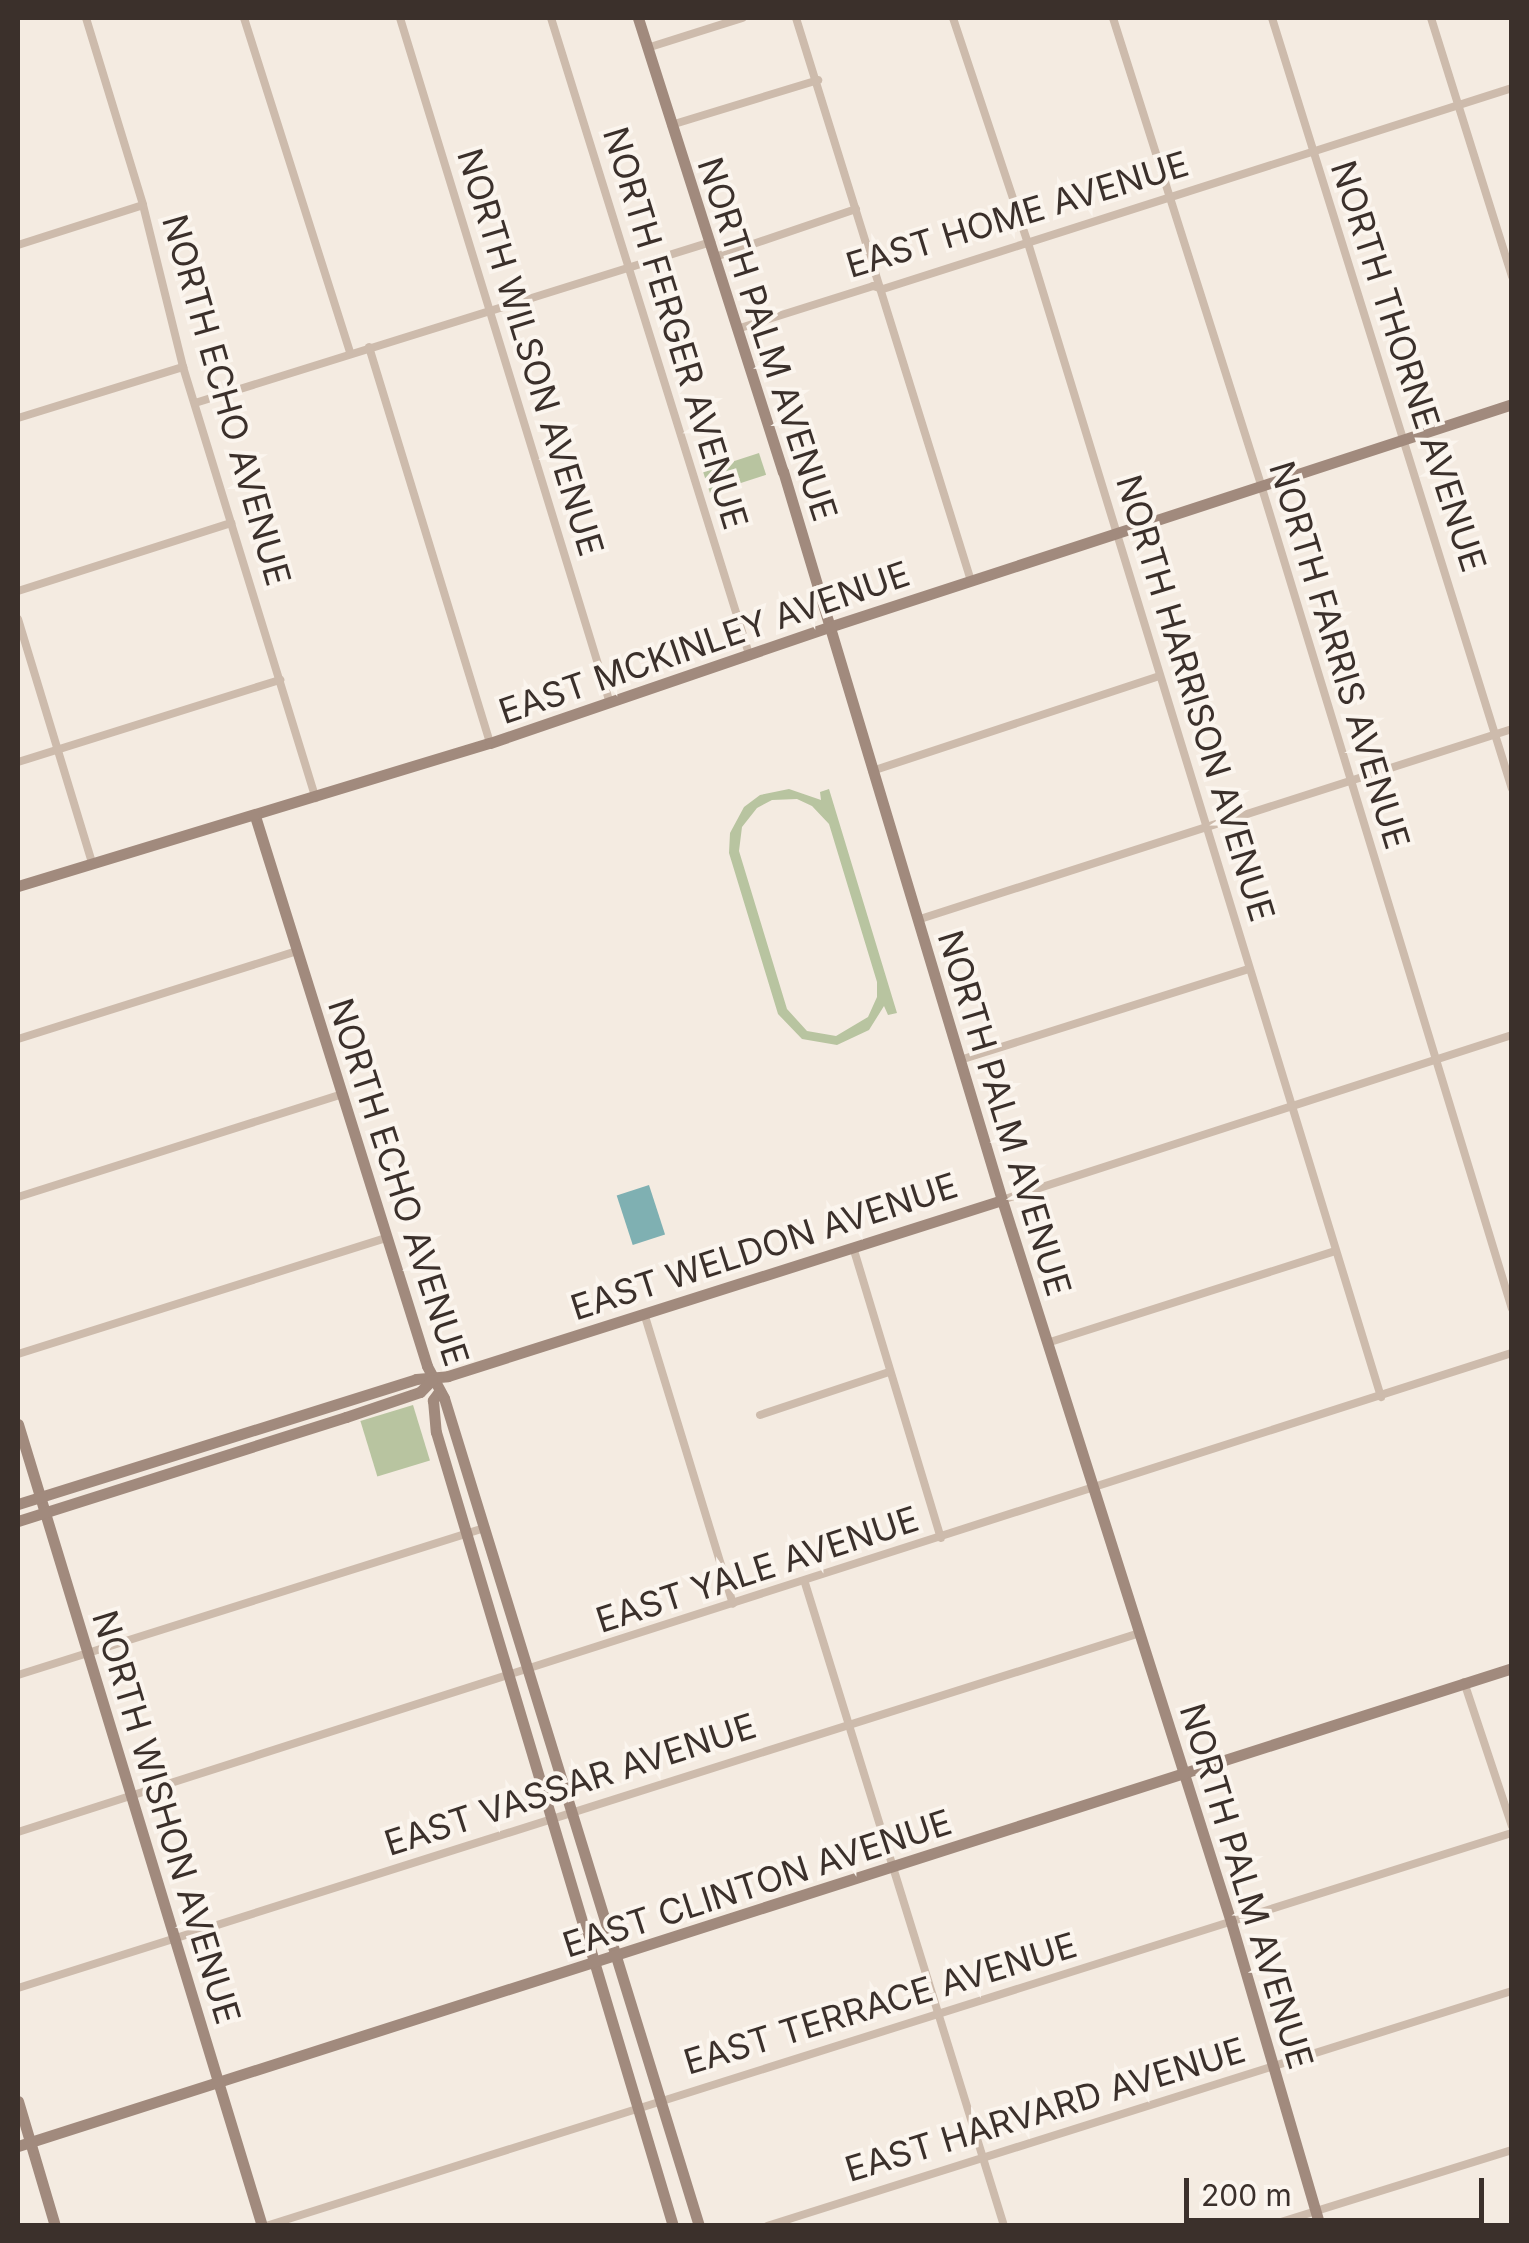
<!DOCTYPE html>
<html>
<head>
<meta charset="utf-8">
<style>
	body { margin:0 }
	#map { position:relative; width:1529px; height:2243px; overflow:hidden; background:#f4ebe1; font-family:Inter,sans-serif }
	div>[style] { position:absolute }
	.green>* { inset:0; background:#b8c4a0; transform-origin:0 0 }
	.water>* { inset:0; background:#7fb0b2; transform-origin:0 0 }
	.street>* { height:8px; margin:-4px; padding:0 4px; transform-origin:4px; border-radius:4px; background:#cdbbac }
	.secondary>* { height:11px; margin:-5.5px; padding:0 5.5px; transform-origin:5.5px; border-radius:5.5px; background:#a18a7d }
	span { translate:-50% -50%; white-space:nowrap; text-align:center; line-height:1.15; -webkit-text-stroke:8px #fbf5ee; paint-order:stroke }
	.street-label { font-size:35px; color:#3b302b }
	.frame { position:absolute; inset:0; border:20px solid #3b302b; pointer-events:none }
	.scale { position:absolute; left:1184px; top:2178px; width:300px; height:45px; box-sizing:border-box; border:5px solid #3b302b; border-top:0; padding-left:12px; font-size:30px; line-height:35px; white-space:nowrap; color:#3b302b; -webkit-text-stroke:8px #fbf5ee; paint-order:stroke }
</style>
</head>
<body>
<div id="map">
	<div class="green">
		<i style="left:759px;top:453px;width:23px;height:59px;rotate:72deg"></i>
		<i style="clip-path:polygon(evenodd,789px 789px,821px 800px,820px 792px,829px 789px,897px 1013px,888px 1015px,884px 1006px,869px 1030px,837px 1045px,802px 1039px,778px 1014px,729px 853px,730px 833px,744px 807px,760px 795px,789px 789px,797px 799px,812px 806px,829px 824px,877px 982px,877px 997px,868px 1017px,836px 1036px,807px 1031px,787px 1009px,739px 851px,742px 827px,757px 808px,772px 800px,797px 799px)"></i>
		<i style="left:413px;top:1405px;width:58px;height:55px;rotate:73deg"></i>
	</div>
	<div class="water">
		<i style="left:649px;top:1185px;width:52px;height:34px;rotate:72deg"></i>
	</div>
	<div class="street">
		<i style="left:86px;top:18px;width:195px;rotate:73deg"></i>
		<i style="left:143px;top:205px;width:167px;rotate:76.1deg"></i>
		<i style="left:183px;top:367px;width:451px;rotate:72.9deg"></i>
		<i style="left:244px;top:18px;width:351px;rotate:72.4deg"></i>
		<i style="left:400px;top:18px;width:716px;rotate:72.96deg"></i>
		<i style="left:551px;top:18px;width:666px;rotate:72.71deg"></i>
		<i style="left:796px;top:18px;width:590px;rotate:72.73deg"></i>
		<i style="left:953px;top:18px;width:237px;rotate:71.6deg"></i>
		<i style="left:1028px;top:243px;width:1207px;rotate:72.99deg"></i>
		<i style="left:1113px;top:18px;width:490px;rotate:72.4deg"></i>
		<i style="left:1261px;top:485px;width:861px;rotate:73.06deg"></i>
		<i style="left:1272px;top:18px;width:807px;rotate:72.71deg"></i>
		<i style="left:1431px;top:18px;width:271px;rotate:72.6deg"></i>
		<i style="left:647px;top:48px;width:100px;rotate:-17.5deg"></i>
		<i style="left:671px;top:125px;width:154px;rotate:-17deg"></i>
		<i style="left:18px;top:245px;width:131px;rotate:-17.7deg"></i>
		<i style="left:715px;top:257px;width:149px;rotate:-18.8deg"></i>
		<i style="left:737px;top:329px;width:143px;rotate:-17.5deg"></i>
		<i style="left:873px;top:286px;width:10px;rotate:17deg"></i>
		<i style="left:883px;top:289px;width:660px;rotate:-17.72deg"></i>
		<i style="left:369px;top:347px;width:414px;rotate:73deg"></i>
		<i style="left:195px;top:403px;width:541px;rotate:-17.33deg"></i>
		<i style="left:18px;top:418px;width:173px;rotate:-17.2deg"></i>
		<i style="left:18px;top:591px;width:224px;rotate:-17.7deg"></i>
		<i style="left:18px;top:619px;width:254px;rotate:73.1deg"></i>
		<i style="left:18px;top:762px;width:275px;rotate:-17.4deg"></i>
		<i style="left:872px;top:771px;width:302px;rotate:-18.3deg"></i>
		<i style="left:917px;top:920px;width:625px;rotate:-17.8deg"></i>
		<i style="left:18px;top:1039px;width:293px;rotate:-17.5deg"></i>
		<i style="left:960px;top:1060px;width:303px;rotate:-17.5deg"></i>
		<i style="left:18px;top:1197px;width:341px;rotate:-17.6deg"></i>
		<i style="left:1002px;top:1200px;width:536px;rotate:-17.93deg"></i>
		<i style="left:853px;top:1247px;width:304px;rotate:73.2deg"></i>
		<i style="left:644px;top:1313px;width:304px;rotate:73deg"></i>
		<i style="left:1047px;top:1343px;width:303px;rotate:-17.7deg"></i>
		<i style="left:18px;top:1354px;width:387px;rotate:-17.5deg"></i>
		<i style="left:760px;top:1415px;width:136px;rotate:-18.4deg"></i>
		<i style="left:805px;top:1583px;width:673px;rotate:72.8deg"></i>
		<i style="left:18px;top:1675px;width:490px;rotate:-17.5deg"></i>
		<i style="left:1464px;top:1682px;width:152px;rotate:71.6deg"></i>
		<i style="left:18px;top:1832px;width:1569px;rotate:-17.78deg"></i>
		<i style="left:18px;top:1988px;width:1177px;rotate:-17.56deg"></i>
		<i style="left:266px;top:2226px;width:1307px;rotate:-17.51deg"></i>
		<i style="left:767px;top:2226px;width:781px;rotate:-17.51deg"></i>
		<i style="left:1268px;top:2226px;width:256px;rotate:-17.3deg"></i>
	</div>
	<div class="secondary">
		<i style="left:638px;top:18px;width:476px;rotate:72.3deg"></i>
		<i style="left:783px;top:471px;width:761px;rotate:73.28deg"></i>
		<i style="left:1002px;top:1200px;width:757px;rotate:72.4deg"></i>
		<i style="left:1231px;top:1922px;width:317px;rotate:73.7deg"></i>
		<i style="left:255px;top:816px;width:576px;rotate:72.63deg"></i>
		<i style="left:427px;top:1366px;width:36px;rotate:62deg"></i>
		<i style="left:444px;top:1398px;width:866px;rotate:72.88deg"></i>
		<i style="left:18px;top:886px;width:493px;rotate:-16.9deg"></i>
		<i style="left:490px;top:743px;width:358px;rotate:-18.9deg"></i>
		<i style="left:829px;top:627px;width:718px;rotate:-18.08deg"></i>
		<i style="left:438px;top:1393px;width:9px;rotate:126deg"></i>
		<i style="left:433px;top:1400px;width:32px;rotate:85deg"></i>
		<i style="left:436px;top:1432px;width:829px;rotate:73.38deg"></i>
		<i style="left:18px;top:1424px;width:838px;rotate:73.08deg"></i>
		<i style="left:18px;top:1504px;width:417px;rotate:-17.4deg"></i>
		<i style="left:416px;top:1379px;width:32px;rotate:-5deg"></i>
		<i style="left:448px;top:1376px;width:581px;rotate:-17.62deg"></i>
		<i style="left:18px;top:1521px;width:344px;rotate:-17.6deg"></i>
		<i style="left:346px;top:1417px;width:78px;rotate:-18.7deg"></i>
		<i style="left:420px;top:1392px;width:17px;rotate:-45deg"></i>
		<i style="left:18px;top:2101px;width:130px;rotate:73.5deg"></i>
		<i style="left:18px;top:2146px;width:1569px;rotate:-17.74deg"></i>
	</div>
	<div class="street-label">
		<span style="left:1017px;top:214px;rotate:-17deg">EAST HOME AVENUE</span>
		<span style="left:676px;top:328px;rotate:73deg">NORTH FERGER AVENUE</span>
		<span style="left:768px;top:339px;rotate:72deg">NORTH PALM AVENUE</span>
		<span style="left:531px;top:352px;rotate:73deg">NORTH WILSON AVENUE</span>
		<span style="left:1409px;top:366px;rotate:72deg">NORTH THORNE AVENUE</span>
		<span style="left:227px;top:400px;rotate:74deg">NORTH ECHO AVENUE</span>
		<span style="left:704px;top:642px;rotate:-19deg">EAST MCKINLEY AVENUE</span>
		<span style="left:1340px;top:655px;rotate:73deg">NORTH FARRIS AVENUE</span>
		<span style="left:1196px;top:698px;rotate:73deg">NORTH HARRISON AVENUE</span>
		<span style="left:1005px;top:1113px;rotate:73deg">NORTH PALM AVENUE</span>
		<span style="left:399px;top:1182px;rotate:72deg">NORTH ECHO AVENUE</span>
		<span style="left:764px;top:1246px;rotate:-18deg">EAST WELDON AVENUE</span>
		<span style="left:757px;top:1569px;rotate:-18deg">EAST YALE AVENUE</span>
		<span style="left:570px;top:1784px;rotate:-18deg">EAST VASSAR AVENUE</span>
		<span style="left:167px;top:1817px;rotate:73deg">NORTH WISHON AVENUE</span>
		<span style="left:757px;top:1883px;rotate:-18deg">EAST CLINTON AVENUE</span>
		<span style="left:1247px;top:1886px;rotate:73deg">NORTH PALM AVENUE</span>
		<span style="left:880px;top:2003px;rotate:-17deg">EAST TERRACE AVENUE</span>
		<span style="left:1045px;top:2109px;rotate:-17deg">EAST HARVARD AVENUE</span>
	</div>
	<div class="frame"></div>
	<div class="scale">200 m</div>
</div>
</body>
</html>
